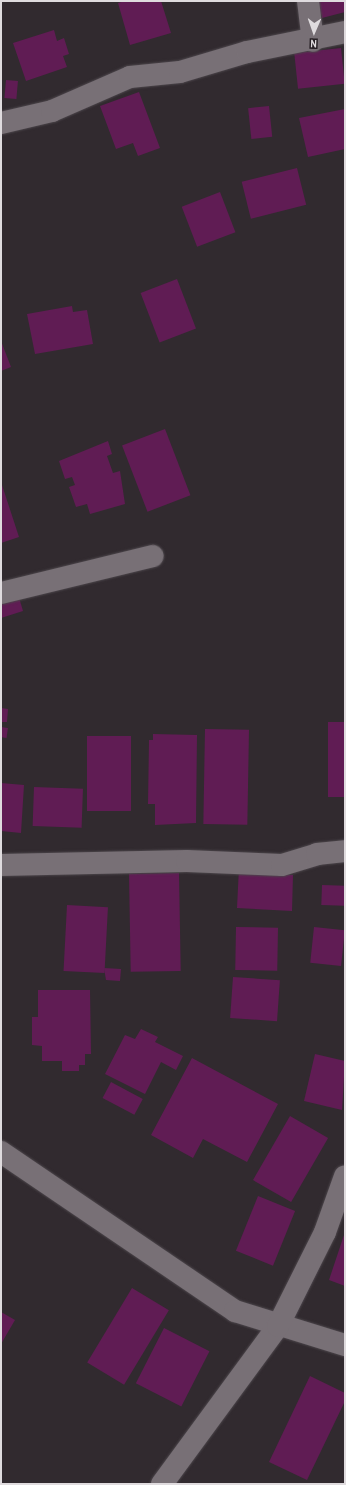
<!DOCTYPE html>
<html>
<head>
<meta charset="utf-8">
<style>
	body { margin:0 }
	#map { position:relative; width:346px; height:1485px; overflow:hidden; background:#312a2f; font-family:"Archivo Narrow",sans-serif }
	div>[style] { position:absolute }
	.building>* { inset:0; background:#601c54; transform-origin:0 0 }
	.roads { filter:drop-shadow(0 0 1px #4c464b) drop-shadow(0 0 1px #4c464b) }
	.minor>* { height:22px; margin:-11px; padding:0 11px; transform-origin:11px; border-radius:11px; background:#787076 }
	span { translate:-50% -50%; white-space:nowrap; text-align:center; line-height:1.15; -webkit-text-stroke:3.5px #272025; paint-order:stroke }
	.frame { position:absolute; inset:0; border:2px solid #dfdbde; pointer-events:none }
	.north { position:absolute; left:294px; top:12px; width:40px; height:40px; -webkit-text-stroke:3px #272025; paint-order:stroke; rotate:182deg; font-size:11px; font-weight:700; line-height:16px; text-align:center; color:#dfdbde }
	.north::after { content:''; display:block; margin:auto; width:14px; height:18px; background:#dfdbde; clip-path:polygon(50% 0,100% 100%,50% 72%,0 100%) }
</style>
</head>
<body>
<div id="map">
	<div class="building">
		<i style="clip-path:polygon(125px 1px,161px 1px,171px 33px,130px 45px,118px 3px)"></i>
		<i style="clip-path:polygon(318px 1px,345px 1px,345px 12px,322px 18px)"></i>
		<i style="clip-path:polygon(54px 30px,57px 41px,64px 38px,69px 54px,63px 56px,67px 67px,26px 81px,13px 43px)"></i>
		<i style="left:341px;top:48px;width:36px;height:47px;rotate:84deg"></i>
		<i style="left:6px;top:80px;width:12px;height:18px;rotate:5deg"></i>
		<i style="clip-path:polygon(139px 92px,160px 148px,138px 156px,133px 143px,116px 149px,100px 106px)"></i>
		<i style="left:269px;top:106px;width:31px;height:21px;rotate:84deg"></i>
		<i style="clip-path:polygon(345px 109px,345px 149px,308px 157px,299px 118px)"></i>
		<i style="left:297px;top:168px;width:38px;height:57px;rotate:76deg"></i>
		<i style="left:220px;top:192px;width:43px;height:41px;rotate:69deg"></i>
		<i style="left:177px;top:279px;width:53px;height:39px;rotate:69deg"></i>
		<i style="clip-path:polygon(72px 306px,73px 312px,87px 310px,93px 344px,35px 354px,27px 314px)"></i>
		<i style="clip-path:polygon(1px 341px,11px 367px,1px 371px)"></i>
		<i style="left:165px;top:429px;width:71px;height:46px;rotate:69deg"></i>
		<i style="clip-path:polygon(108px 441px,112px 454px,107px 456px,113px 473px,120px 471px,125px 504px,90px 514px,87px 504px,76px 507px,69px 487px,75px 485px,72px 477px,65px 479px,59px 461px)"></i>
		<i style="clip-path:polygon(1px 482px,19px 537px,1px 543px)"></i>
		<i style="clip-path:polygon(18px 594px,23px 611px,1px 618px,1px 599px)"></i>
		<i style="clip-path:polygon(1px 708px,8px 709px,7px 722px,1px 722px)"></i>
		<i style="left:328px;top:722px;width:17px;height:75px"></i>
		<i style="left:1px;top:727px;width:7px;height:10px;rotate:8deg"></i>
		<i style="left:205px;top:729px;width:44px;height:95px;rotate:1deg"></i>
		<i style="clip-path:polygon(153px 734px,197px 735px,196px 823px,155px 825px,155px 804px,148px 804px,149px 740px,153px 740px)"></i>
		<i style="left:87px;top:736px;width:44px;height:75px"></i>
		<i style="clip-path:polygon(1px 783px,24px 785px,21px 833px,1px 831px)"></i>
		<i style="left:34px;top:787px;width:49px;height:39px;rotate:2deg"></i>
		<i style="clip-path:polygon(239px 867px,262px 874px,293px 875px,292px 911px,237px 908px)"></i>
		<i style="left:179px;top:873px;width:98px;height:50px;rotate:89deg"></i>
		<i style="left:322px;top:885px;width:23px;height:20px;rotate:2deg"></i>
		<i style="left:67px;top:905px;width:41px;height:66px;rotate:3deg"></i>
		<i style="left:236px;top:927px;width:42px;height:43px;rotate:1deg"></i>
		<i style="left:314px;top:927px;width:31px;height:36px;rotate:6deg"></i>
		<i style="clip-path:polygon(104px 968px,121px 969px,120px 981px,106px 980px)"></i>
		<i style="left:233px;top:977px;width:47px;height:41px;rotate:4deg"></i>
		<i style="clip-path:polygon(38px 990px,90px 990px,91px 1054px,85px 1054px,85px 1065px,79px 1065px,79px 1071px,62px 1071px,62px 1061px,42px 1061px,42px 1046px,32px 1045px,32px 1017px,38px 1017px)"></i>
		<i style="clip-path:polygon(141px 1029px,158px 1037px,155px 1042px,183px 1056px,176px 1070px,161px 1062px,145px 1094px,105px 1074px,125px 1035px,135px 1039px)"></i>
		<i style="clip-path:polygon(315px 1054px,345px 1061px,342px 1110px,304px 1101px)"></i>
		<i style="clip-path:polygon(192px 1058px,278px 1104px,247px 1162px,203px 1139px,193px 1158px,151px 1135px)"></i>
		<i style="left:111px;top:1082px;width:36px;height:18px;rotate:28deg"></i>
		<i style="left:290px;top:1116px;width:44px;height:74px;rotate:30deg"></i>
		<i style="left:258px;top:1196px;width:40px;height:59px;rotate:22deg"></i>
		<i style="clip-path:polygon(345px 1232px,345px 1286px,329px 1280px)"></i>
		<i style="left:132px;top:1288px;width:43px;height:87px;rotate:31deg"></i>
		<i style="clip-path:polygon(1px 1312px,15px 1320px,1px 1344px)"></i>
		<i style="left:164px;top:1328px;width:51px;height:62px;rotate:27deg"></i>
		<i style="clip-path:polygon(310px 1376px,345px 1393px,345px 1401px,307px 1480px,269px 1462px)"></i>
	</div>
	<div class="roads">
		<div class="minor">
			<i style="left:308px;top:1px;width:40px;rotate:82.9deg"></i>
			<i style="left:1px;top:123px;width:52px;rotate:-13.2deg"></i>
			<i style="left:52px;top:111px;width:85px;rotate:-23.6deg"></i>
			<i style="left:130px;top:77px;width:50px;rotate:-5.7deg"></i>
			<i style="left:180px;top:72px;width:70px;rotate:-16.6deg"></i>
			<i style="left:247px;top:52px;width:100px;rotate:-11.5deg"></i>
			<i style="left:1px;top:593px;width:156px;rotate:-13.7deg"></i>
			<i style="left:1px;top:865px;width:186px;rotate:-1.2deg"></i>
			<i style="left:187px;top:861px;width:95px;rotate:2.4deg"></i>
			<i style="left:282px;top:865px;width:37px;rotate:-17deg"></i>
			<i style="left:317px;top:854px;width:28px;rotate:-6deg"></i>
			<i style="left:1px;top:1152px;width:283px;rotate:34.2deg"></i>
			<i style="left:235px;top:1311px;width:115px;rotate:17.2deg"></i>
			<i style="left:162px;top:1484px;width:196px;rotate:-53.7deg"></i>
			<i style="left:278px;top:1326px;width:105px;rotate:-63.4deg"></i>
			<i style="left:325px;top:1232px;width:59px;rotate:-70.3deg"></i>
		</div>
	</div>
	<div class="frame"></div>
	<div class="north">N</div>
</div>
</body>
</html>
